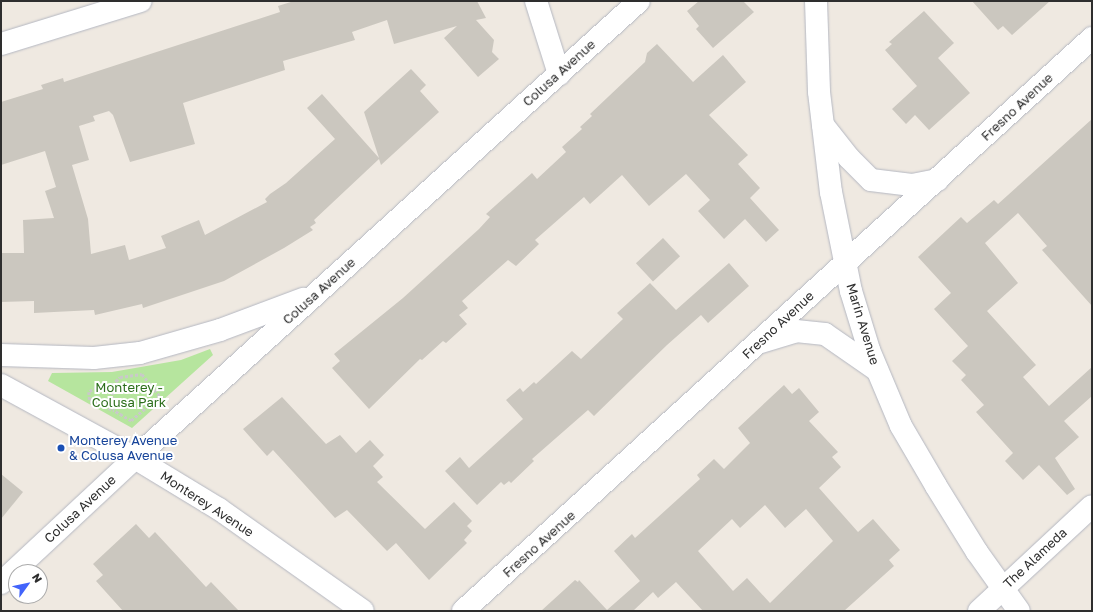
<!DOCTYPE html>
<html>
<head>
<meta charset="utf-8">
<style>
	body { margin:0 }
	#map { position:relative; width:1093px; height:612px; overflow:hidden; background:#efe9e1; font-family:"Golos Text",sans-serif }
	div>[style] { position:absolute }
	.green>* { inset:0; background:#b6e59e }
	.building>* { inset:0; background:#cbc7bf; transform-origin:0 0 }
	.path>* { height:2.5px; margin-top:-1.25px; transform-origin:0; background:repeating-linear-gradient(90deg,#c9c9c9 0 3px,transparent 0 5px) }
	.roads { filter:drop-shadow(0 0 1px #b4b7c1) drop-shadow(0 0 1px #b4b7c1) }
	.street>* { height:22px; margin:-11px; padding:0 11px; transform-origin:11px; border-radius:11px; background:#fff }
	.secondary>* { height:22px; margin:-11px; padding:0 11px; transform-origin:11px; border-radius:11px; background:#fff }
	.dots>* { width:11px; height:11px; translate:-50% -50%; box-sizing:border-box; border:2px solid #fff; border-radius:50% }
	span { translate:-50% -50%; white-space:nowrap; text-align:center; line-height:1.15; -webkit-text-stroke:4px #fff; paint-order:stroke }
	.street-label { font-size:13px; color:#2e2e2e }
	.park-label { font-size:13px; color:#2c6e1b }
	.transit-label { font-size:13px; color:#164399 }
	.left { translate:0 -50%; text-align:left }
	.frame { position:absolute; inset:0; border:2px solid #2e2e2e; pointer-events:none }
	.north { position:absolute; left:8px; top:564px; width:40px; height:40px; box-sizing:border-box; background:#fff; border:1px solid #ababab; border-radius:50%; rotate:57deg; font-size:11px; font-weight:700; line-height:16px; text-align:center; color:#2e2e2e }
	.north::after { content:''; display:block; margin:auto; width:14px; height:18px; background:#4264fb; clip-path:polygon(50% 0,100% 100%,50% 72%,0 100%) }
</style>
</head>
<body>
<div id="map">
	<div class="green">
		<i style="clip-path:polygon(210px 349px,213px 355px,132px 428px,48px 381px,52px 373px,112px 372px,181px 360px)"></i>
	</div>
	<div class="building">
		<i style="clip-path:polygon(294px 1px,477px 1px,486px 18px,476px 20px,494px 40px,492px 52px,499px 59px,478px 77px,444px 38px,457px 26px,394px 44px,387px 20px,352px 32px,355px 40px,283px 61px,285px 70px,183px 103px,195px 144px,130px 162px,113px 115px,109px 111px,93px 116px,95px 121px,79px 126px,89px 160px,72px 165px,88px 219px,91px 254px,125px 245px,129px 260px,166px 248px,161px 236px,199px 220px,205px 235px,267px 202px,265px 199px,270px 194px,286px 183px,335px 139px,307px 108px,322px 94px,379px 158px,364px 112px,411px 69px,426px 85px,420px 91px,439px 112px,381px 165px,379px 159px,314px 220px,316px 223px,310px 227px,313px 230px,284px 248px,224px 281px,143px 308px,142px 304px,95px 315px,94px 310px,34px 313px,34px 301px,1px 302px,1px 253px,24px 253px,23px 220px,54px 218px,45px 191px,56px 187px,45px 151px,1px 165px,1px 102px,43px 89px,41px 85px,63px 78px,64px 82px,280px 12px,278px 6px)"></i>
		<i style="clip-path:polygon(699px 1px,743px 1px,754px 12px,713px 48px,696px 29px,699px 26px,687px 11px)"></i>
		<i style="clip-path:polygon(972px 1px,1050px 1px,1012px 35px,1003px 26px,998px 30px)"></i>
		<i style="clip-path:polygon(924px 11px,954px 43px,938px 58px,970px 93px,929px 130px,915px 115px,906px 124px,892px 109px,917px 86px,885px 50px,892px 44px,889px 42px)"></i>
		<i style="clip-path:polygon(657px 44px,693px 82px,723px 55px,746px 82px,709px 115px,748px 155px,738px 164px,760px 188px,750px 198px,779px 230px,766px 242px,745px 219px,724px 239px,698px 211px,710px 200px,686px 174px,649px 206px,622px 175px,590px 204px,584px 197px,535px 240px,539px 244px,516px 266px,508px 260px,462px 301px,468px 308px,459px 315px,467px 324px,446px 343px,443px 341px,422px 360px,420px 359px,369px 409px,332px 368px,340px 361px,334px 354px,403px 298px,479px 229px,490px 217px,486px 214px,532px 173px,537px 179px,566px 152px,562px 147px,582px 129px,580px 127px,592px 116px,590px 114px,645px 62px,647px 53px)"></i>
		<i style="clip-path:polygon(1092px 119px,1092px 306px,1042px 250px,1047px 246px,1018px 213px,985px 243px,1018px 283px,987px 311px,1036px 365px,1023px 377px,1049px 406px,1092px 367px,1092px 396px,1064px 421px,1079px 437px,1055px 458px,1075px 489px,1067px 495px,1039px 465px,1023px 480px,1005px 461px,1013px 453px,976px 412px,984px 405px,961px 380px,966px 375px,952px 361px,968px 346px,934px 309px,951px 293px,918px 257px,961px 217px,967px 223px,994px 200px,998px 204px)"></i>
		<i style="left:663px;top:238px;width:25px;height:37px;rotate:47deg"></i>
		<i style="clip-path:polygon(729px 263px,749px 286px,708px 323px,701px 315px,667px 345px,594px 416px,588px 410px,532px 459px,534px 461px,511px 483px,509px 481px,504px 485px,501px 482px,477px 505px,445px 471px,460px 457px,469px 468px,523px 419px,506px 400px,520px 388px,523px 392px,534px 382px,536px 384px,572px 351px,581px 359px,623px 319px,617px 313px,650px 283px,676px 310px)"></i>
		<i style="clip-path:polygon(evenodd,784px 385px,792px 394px,799px 388px,819px 412px,809px 421px,838px 452px,832px 457px,841px 467px,819px 488px,858px 532px,873px 519px,900px 550px,889px 560px,894px 566px,844px 611px,703px 611px,676px 582px,658px 598px,653px 592px,633px 611px,541px 611px,575px 580px,578px 582px,579px 580px,607px 610px,640px 581px,614px 551px,632px 534px,635px 538px,700px 479px,697px 475px,714px 459px,724px 469px,750px 443px,738px 428px,784px 385px,765px 505px,785px 528px,806px 509px,833px 541px,770px 603px,747px 578px,733px 591px,698px 551px,732px 519px,740px 528px,765px 505px)"></i>
		<i style="clip-path:polygon(282px 397px,326px 444px,340px 435px,356px 453px,370px 440px,384px 455px,373px 466px,383px 477px,377px 482px,425px 529px,454px 502px,472px 521px,467px 526px,472px 531px,464px 540px,467px 543px,429px 580px,396px 543px,387px 551px,347px 510px,335px 518px,273px 450px,267px 456px,243px 429px)"></i>
		<i style="clip-path:polygon(1px 474px,23px 492px,1px 519px)"></i>
		<i style="clip-path:polygon(136px 524px,149px 538px,155px 532px,206px 587px,211px 582px,239px 611px,123px 611px,96px 581px,103px 575px,93px 564px)"></i>
	</div>
	<div class="path">
		<i style="left:142px;top:374px;width:28px;rotate:51deg"></i>
		<i style="left:160px;top:396px;width:38px;rotate:139deg"></i>
		<i style="left:131px;top:421px;width:21px;rotate:-149deg"></i>
		<i style="left:113px;top:410px;width:25px;rotate:-92deg"></i>
		<i style="left:112px;top:385px;width:11px;rotate:-45deg"></i>
		<i style="left:120px;top:377px;width:22px;rotate:-8deg"></i>
		<i style="left:112px;top:385px;width:11px;rotate:180deg"></i>
		<i style="left:101px;top:385px;width:14px;rotate:150deg"></i>
		<i style="left:89px;top:392px;width:9px;rotate:84deg"></i>
		<i style="left:90px;top:401px;width:25px;rotate:21deg"></i>
	</div>
	<div class="roads">
		<div class="street">
			<i style="left:536px;top:1px;width:77px;rotate:72.5deg"></i>
			<i style="left:1px;top:44px;width:146px;rotate:-17.1deg"></i>
			<i style="left:1px;top:583px;width:183px;rotate:-43deg"></i>
			<i style="left:463px;top:611px;width:851px;rotate:-42.33deg"></i>
		</div>
		<div class="secondary">
			<i style="left:816px;top:1px;width:91px;rotate:88.1deg"></i>
			<i style="left:819px;top:92px;width:101px;rotate:83.2deg"></i>
			<i style="left:831px;top:192px;width:101px;rotate:78.6deg"></i>
			<i style="left:851px;top:291px;width:62px;rotate:73deg"></i>
			<i style="left:869px;top:350px;width:82px;rotate:67.2deg"></i>
			<i style="left:901px;top:426px;width:69px;rotate:59.7deg"></i>
			<i style="left:936px;top:486px;width:78px;rotate:58.2deg"></i>
			<i style="left:977px;top:552px;width:72px;rotate:54.6deg"></i>
			<i style="left:823px;top:125px;width:42px;rotate:51.8deg"></i>
			<i style="left:849px;top:158px;width:31px;rotate:45deg"></i>
			<i style="left:871px;top:180px;width:41px;rotate:7deg"></i>
			<i style="left:912px;top:185px;width:26px;rotate:-11deg"></i>
			<i style="left:761px;top:342px;width:37px;rotate:-17deg"></i>
			<i style="left:796px;top:331px;width:29px;rotate:6deg"></i>
			<i style="left:825px;top:334px;width:63px;rotate:34.7deg"></i>
			<i style="left:1px;top:355px;width:93px;rotate:1.8deg"></i>
			<i style="left:94px;top:358px;width:46px;rotate:-6.2deg"></i>
			<i style="left:140px;top:353px;width:83px;rotate:-16deg"></i>
			<i style="left:220px;top:330px;width:89px;rotate:-20.5deg"></i>
			<i style="left:1px;top:385px;width:153px;rotate:28.6deg"></i>
			<i style="left:135px;top:458px;width:98px;rotate:31.3deg"></i>
			<i style="left:219px;top:509px;width:176px;rotate:35.3deg"></i>
			<i style="left:135px;top:458px;width:680px;rotate:-42.2deg"></i>
			<i style="left:979px;top:611px;width:154px;rotate:-42.9deg"></i>
		</div>
	</div>
	<div class="dots">
		<i style="left:61px;top:448px;background:#1a4fb4"></i>
	</div>
	<div class="street-label">
		<span style="left:559px;top:73px;rotate:-42deg">Colusa Avenue</span>
		<span style="left:1017px;top:107px;rotate:-43deg">Fresno Avenue</span>
		<span style="left:319px;top:291px;rotate:-42deg">Colusa Avenue</span>
		<span style="left:863px;top:324px;rotate:73deg">Marin Avenue</span>
		<span style="left:778px;top:325px;rotate:-43deg">Fresno Avenue</span>
		<span style="left:207px;top:504px;rotate:33deg">Monterey Avenue</span>
		<span style="left:80px;top:509px;rotate:-43deg">Colusa Avenue</span>
		<span style="left:539px;top:544px;rotate:-42deg">Fresno Avenue</span>
		<span style="left:1035px;top:558px;rotate:-43deg">The Alameda</span>
	</div>
	<div class="park-label">
		<span style="left:129px;top:395px">Monterey -<br>Colusa Park</span>
	</div>
	<div class="transit-label">
		<span class="left" style="left:69px;top:448px">Monterey Avenue<br>&amp; Colusa Avenue</span>
	</div>
	<div class="frame"></div>
	<div class="north">N</div>
</div>
</body>
</html>
